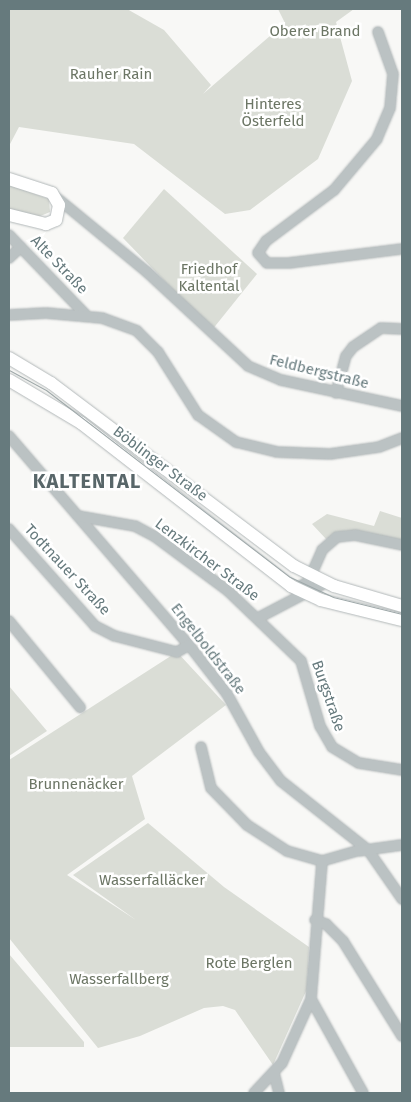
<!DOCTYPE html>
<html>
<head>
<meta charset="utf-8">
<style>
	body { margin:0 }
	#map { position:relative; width:411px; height:1102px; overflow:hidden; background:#f8f8f6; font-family:"Fira Sans",sans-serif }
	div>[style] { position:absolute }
	.green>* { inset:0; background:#daddd6 }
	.roads { filter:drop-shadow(0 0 1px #b2b8b9) drop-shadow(0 0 1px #b2b8b9) }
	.minor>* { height:10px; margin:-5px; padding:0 5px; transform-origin:5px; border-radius:5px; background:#bbc2c3 }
	.major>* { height:12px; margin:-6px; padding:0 6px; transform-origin:6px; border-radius:6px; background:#fff }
	.tram>* { height:1px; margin:-0.5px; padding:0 0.5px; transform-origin:0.5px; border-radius:0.5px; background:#9ea8a9 }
	span { translate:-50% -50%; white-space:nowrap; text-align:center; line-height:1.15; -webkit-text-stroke:5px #fff; paint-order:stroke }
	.park-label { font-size:15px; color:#6c7665 }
	.street-label { font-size:15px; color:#667a7d }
	.district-label { font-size:20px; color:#586669; font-weight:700; letter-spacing:1px }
	.frame { position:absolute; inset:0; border:10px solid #667a7d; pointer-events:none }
</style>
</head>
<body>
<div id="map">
	<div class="green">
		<i style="clip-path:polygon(9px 9px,127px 9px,164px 30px,211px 85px,203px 94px,285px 23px,278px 9px,354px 9px,336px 22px,352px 81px,318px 159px,250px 210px,225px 214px,134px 144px,19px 127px,9px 146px)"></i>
		<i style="clip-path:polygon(9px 185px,49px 199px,50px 212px,38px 217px,9px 209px)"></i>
		<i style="clip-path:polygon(164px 189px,257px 274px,212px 330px,123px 238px)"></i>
		<i style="clip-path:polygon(380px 511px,402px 518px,402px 541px,355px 530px,326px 539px,312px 524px,327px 514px,374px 526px)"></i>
		<i style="clip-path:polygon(177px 652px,226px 705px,132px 776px,145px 819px,67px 875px,136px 920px,73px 875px,148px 823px,224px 887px,309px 947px,307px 989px,273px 1065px,235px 1010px,223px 1006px,204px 1008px,140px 1036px,98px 1048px,9px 938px,9px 760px)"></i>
		<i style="clip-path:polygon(9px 686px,47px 731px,9px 756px)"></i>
		<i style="clip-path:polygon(9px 954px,84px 1042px,84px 1047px,9px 1047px)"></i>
	</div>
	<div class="roads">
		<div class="minor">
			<i style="left:378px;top:32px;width:45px;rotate:70.3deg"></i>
			<i style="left:393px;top:74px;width:34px;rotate:95deg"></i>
			<i style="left:390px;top:108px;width:34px;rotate:113deg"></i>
			<i style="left:377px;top:139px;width:67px;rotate:130.1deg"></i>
			<i style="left:334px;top:190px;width:85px;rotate:143.1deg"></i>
			<i style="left:266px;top:241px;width:14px;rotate:124deg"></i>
			<i style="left:258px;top:253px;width:13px;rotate:48deg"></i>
			<i style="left:267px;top:263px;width:22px"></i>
			<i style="left:289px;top:263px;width:114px;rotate:-7.1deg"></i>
			<i style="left:57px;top:198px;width:117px;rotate:39.4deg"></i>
			<i style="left:147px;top:272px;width:138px;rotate:42.9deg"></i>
			<i style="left:248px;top:366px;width:36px;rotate:23deg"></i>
			<i style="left:281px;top:380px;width:124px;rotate:12.1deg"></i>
			<i style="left:9px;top:235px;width:112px;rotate:46.1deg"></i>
			<i style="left:9px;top:258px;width:16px;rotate:-43deg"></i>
			<i style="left:9px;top:315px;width:37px;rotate:-3deg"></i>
			<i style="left:46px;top:313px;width:56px;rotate:5.1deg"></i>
			<i style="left:102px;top:318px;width:37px;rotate:20deg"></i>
			<i style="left:137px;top:331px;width:30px;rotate:45deg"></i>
			<i style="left:158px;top:352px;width:75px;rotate:57.6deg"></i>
			<i style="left:198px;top:415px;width:47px;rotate:35.4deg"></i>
			<i style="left:236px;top:442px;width:42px;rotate:13.7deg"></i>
			<i style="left:277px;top:452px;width:53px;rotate:2.2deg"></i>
			<i style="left:330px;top:454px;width:49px;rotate:-8.1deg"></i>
			<i style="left:379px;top:447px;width:25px;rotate:-21deg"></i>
			<i style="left:336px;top:393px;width:38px;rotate:-75deg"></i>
			<i style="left:346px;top:356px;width:11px;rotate:-52deg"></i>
			<i style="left:353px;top:347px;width:34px;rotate:-34deg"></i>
			<i style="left:381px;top:328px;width:21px;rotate:3deg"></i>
			<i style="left:9px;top:436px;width:276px;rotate:49.3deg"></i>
			<i style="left:189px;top:645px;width:62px;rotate:52.2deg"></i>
			<i style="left:227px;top:694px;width:66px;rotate:61.1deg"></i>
			<i style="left:259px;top:752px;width:36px;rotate:53deg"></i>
			<i style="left:281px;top:781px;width:111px;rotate:38.4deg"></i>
			<i style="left:368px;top:850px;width:60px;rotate:55.2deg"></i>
			<i style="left:78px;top:516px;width:58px;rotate:10deg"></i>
			<i style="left:135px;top:526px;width:21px;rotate:28deg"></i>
			<i style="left:154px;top:536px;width:92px;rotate:36.6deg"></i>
			<i style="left:228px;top:591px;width:101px;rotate:43.8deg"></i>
			<i style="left:301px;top:661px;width:68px;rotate:73.7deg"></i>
			<i style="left:320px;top:726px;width:24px;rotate:60deg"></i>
			<i style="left:332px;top:747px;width:31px;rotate:31deg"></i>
			<i style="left:359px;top:763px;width:44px;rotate:9.2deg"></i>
			<i style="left:9px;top:529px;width:130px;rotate:48.4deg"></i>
			<i style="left:95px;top:626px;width:22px;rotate:27deg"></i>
			<i style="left:115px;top:636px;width:64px;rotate:14.5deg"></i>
			<i style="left:177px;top:652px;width:14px;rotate:-30deg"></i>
			<i style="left:295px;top:589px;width:15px;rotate:-28deg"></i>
			<i style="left:308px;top:582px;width:35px;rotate:-66deg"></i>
			<i style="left:322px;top:550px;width:20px;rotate:-41deg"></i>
			<i style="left:337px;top:537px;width:18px;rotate:-6deg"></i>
			<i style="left:355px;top:535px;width:48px;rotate:12deg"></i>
			<i style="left:258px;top:618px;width:76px;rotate:-27.6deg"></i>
			<i style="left:9px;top:621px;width:112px;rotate:50.5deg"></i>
			<i style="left:201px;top:747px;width:42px;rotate:76.3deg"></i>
			<i style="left:211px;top:788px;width:52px;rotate:45.8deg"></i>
			<i style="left:247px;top:825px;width:48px;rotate:33deg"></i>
			<i style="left:287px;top:851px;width:36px;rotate:16deg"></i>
			<i style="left:322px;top:861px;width:37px;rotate:-16deg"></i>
			<i style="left:358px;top:851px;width:44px;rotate:-7.8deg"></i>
			<i style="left:315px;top:920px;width:12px;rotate:20deg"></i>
			<i style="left:326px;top:924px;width:24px;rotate:45deg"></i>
			<i style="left:343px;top:941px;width:112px;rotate:58.2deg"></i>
			<i style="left:311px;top:999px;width:107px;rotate:61deg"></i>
			<i style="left:274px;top:1073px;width:21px;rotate:76deg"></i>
			<i style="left:254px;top:1093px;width:41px;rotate:-47deg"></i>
			<i style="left:282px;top:1063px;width:70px;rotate:-65.6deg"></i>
			<i style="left:311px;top:999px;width:138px;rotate:-85.4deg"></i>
		</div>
		<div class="major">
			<i style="left:9px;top:179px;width:45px;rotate:18deg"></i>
			<i style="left:52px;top:193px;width:14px;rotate:60deg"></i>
			<i style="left:59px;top:205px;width:15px;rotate:101deg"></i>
			<i style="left:56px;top:220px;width:11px;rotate:158deg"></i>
			<i style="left:46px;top:224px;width:38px;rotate:-166deg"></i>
			<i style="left:9px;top:358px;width:49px;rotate:30.8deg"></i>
			<i style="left:51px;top:383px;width:304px;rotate:37deg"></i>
			<i style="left:294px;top:566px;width:45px;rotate:26.6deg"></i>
			<i style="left:334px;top:586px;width:71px;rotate:16.4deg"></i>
			<i style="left:9px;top:380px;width:84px;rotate:30.8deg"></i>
			<i style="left:81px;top:423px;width:266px;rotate:37.8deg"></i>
			<i style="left:291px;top:586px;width:33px;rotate:25deg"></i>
			<i style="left:321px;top:600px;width:83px;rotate:13.9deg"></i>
		</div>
	</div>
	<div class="tram">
		<i style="left:9px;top:370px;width:42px;rotate:28.4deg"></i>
		<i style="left:46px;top:390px;width:307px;rotate:37.5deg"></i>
		<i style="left:290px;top:577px;width:47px;rotate:24.9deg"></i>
		<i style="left:333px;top:597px;width:71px;rotate:13.8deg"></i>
	</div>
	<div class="park-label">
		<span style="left:315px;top:32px">Oberer Brand</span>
		<span style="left:111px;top:75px">Rauher Rain</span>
		<span style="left:273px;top:113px">Hinteres<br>Österfeld</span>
		<span style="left:209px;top:278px">Friedhof<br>Kaltental</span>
		<span style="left:76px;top:785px">Brunnenäcker</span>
		<span style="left:152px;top:881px">Wasserfalläcker</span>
		<span style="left:249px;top:964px">Rote Berglen</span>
		<span style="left:119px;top:980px">Wasserfallberg</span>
	</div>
	<div class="street-label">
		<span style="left:59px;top:265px;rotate:46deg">Alte Straße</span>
		<span style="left:319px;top:372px;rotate:14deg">Feldbergstraße</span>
		<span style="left:160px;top:464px;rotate:37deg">Böblinger Straße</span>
		<span style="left:207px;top:560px;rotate:37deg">Lenzkircher Straße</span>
		<span style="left:67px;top:570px;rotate:47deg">Todtnauer Straße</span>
		<span style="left:208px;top:649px;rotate:52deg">Engelboldstraße</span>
		<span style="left:328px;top:696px;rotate:71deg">Burgstraße</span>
	</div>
	<div class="district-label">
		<span style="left:87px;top:481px">KALTENTAL</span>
	</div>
	<div class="frame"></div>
</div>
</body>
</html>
